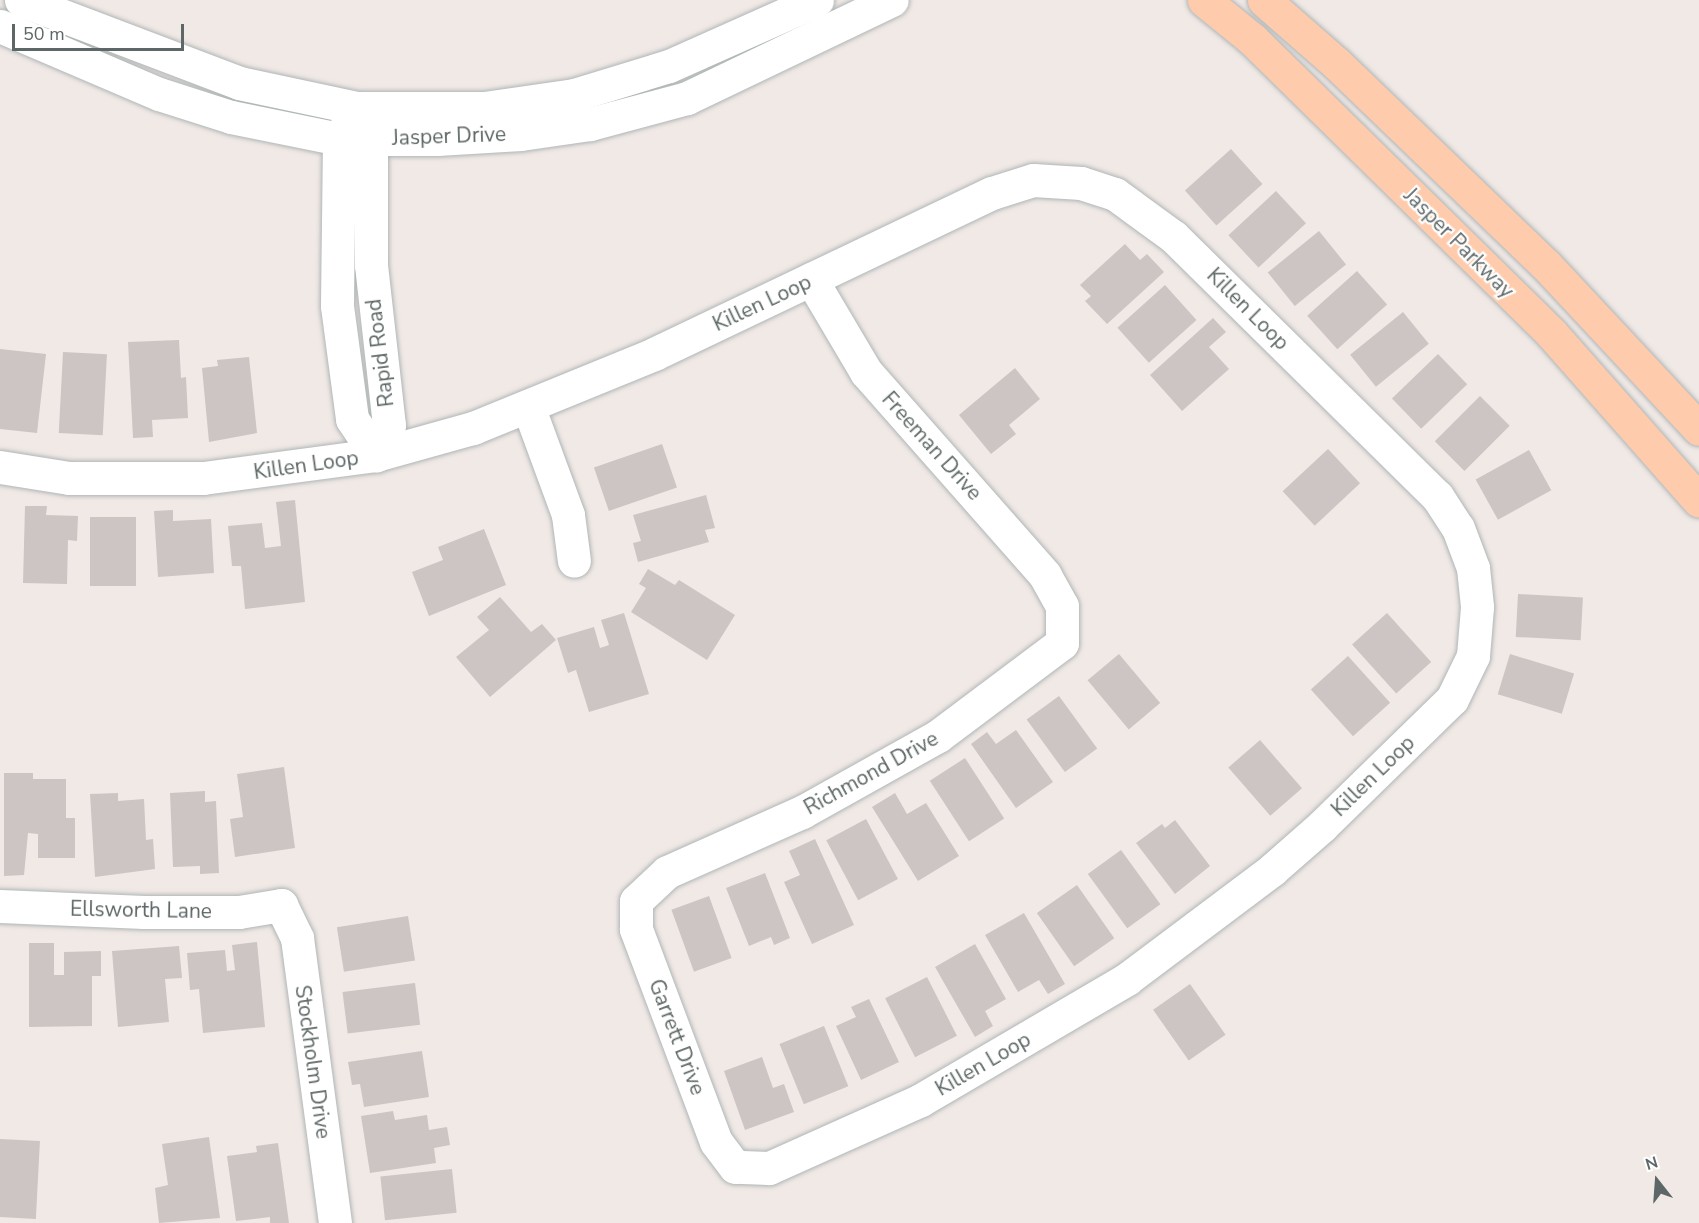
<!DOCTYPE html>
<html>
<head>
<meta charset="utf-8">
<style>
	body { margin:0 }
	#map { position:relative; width:1699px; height:1223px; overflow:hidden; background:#f1e9e6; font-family:"Nunito Sans",sans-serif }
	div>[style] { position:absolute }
	.building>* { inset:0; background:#ccc5c3; transform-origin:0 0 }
	.roads { filter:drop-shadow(0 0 2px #afb6b6) drop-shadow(0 0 2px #afb6b6) }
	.minor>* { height:33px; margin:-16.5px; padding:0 16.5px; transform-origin:16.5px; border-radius:16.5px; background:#fff }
	.major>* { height:33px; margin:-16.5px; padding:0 16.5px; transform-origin:16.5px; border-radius:16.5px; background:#ffcbad }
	span { translate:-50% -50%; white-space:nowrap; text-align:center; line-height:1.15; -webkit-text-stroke:4.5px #fff; paint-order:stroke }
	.street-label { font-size:21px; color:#5e6767 }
	.north { position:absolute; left:1627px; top:1151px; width:60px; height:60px; -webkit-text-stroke:4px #fff; paint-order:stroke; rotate:343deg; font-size:16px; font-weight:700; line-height:24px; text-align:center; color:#5e6767 }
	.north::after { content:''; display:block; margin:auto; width:21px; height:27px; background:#5e6767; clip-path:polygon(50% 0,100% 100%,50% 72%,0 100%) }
	.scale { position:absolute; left:12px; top:24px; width:172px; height:27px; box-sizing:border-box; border:3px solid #5e6767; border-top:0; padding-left:8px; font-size:18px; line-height:21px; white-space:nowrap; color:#5e6767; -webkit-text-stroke:4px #fff; paint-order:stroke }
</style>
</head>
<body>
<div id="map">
	<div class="building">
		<i style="left:1231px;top:149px;width:47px;height:62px;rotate:48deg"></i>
		<i style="left:1276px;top:191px;width:44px;height:65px;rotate:47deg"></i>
		<i style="left:1319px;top:231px;width:43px;height:66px;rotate:51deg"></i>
		<i style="clip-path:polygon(1125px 244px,1140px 260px,1147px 254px,1164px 272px,1107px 324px,1085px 301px,1091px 296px,1080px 285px)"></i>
		<i style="left:1357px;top:271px;width:45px;height:67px;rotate:48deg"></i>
		<i style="left:1165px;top:285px;width:47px;height:64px;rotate:48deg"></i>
		<i style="left:1403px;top:312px;width:41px;height:68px;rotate:51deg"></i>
		<i style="clip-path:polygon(1213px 318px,1226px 332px,1209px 347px,1229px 369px,1182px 411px,1150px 375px)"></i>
		<i style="clip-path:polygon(179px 340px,181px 378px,186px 377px,188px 418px,152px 420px,153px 437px,133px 438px,128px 342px)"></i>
		<i style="clip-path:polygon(0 349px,46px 354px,37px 433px,0 429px)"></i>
		<i style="left:63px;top:352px;width:44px;height:81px;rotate:3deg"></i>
		<i style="left:1438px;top:354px;width:42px;height:64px;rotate:46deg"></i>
		<i style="clip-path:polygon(249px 357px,257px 433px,209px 442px,202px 368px,218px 366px,217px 360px)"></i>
		<i style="clip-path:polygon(1015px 368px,1040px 399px,1009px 425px,1016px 434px,991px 454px,959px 415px)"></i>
		<i style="left:1480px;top:396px;width:42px;height:64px;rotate:45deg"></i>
		<i style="left:662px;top:444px;width:46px;height:72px;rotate:71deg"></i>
		<i style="left:1328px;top:449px;width:47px;height:62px;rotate:47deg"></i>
		<i style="left:1529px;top:450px;width:46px;height:61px;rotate:61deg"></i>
		<i style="clip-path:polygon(706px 495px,715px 528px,705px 530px,709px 542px,638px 562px,633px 543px,641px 541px,633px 515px)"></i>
		<i style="clip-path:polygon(295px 500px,305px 602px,245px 609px,241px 566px,232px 566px,228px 526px,262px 523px,265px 548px,281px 546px,276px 502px)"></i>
		<i style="clip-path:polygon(25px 506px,47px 506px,46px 515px,78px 516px,77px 541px,68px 540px,67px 584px,23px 583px)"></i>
		<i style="clip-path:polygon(173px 510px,173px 521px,211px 519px,214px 573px,158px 577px,154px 511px)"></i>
		<i style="left:90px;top:517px;width:46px;height:69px"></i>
		<i style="clip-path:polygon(484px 529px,506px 585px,429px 616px,412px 572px,443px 560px,438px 547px)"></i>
		<i style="clip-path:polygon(648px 569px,675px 585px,679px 580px,735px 615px,707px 660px,631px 612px,646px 588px,639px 584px)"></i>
		<i style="left:1518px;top:594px;width:65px;height:43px;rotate:3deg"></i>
		<i style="clip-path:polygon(500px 597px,531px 632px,542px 624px,556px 640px,490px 697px,456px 657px,489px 630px,477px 617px)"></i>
		<i style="clip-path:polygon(624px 613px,649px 694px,589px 712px,576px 670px,568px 673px,557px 638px,594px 627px,600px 648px,609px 645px,601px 620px)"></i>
		<i style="left:1387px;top:613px;width:66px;height:47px;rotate:48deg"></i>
		<i style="left:1119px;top:654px;width:64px;height:41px;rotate:50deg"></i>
		<i style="left:1510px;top:654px;width:67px;height:42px;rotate:17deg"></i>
		<i style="left:1348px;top:656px;width:63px;height:50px;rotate:48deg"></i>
		<i style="left:1059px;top:696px;width:65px;height:40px;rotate:54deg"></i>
		<i style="clip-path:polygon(1016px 730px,1053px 782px,1016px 808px,971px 744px,987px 732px,996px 744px)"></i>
		<i style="left:1260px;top:740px;width:64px;height:42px;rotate:49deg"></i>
		<i style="left:965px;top:758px;width:72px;height:42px;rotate:57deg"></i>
		<i style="clip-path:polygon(284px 767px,295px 848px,235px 857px,230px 819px,243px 817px,237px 774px)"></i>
		<i style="clip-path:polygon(4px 773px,33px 773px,33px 779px,66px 779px,66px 818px,75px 818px,75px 858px,38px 858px,38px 834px,28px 833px,24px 875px,4px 876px)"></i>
		<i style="clip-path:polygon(205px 791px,205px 802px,216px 801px,219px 873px,200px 874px,200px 866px,173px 867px,170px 793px)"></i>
		<i style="clip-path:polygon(118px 793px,118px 801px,144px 799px,146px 840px,153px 839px,155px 869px,95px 877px,90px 794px)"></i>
		<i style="clip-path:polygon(895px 793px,907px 814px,926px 803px,959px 856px,918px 881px,872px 807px)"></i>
		<i style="left:866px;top:819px;width:68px;height:45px;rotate:62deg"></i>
		<i style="clip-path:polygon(1175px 820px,1210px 866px,1175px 894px,1136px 843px,1162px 824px,1165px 828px)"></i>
		<i style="clip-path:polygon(815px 839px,854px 925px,812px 944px,784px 882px,800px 875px,789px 851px)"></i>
		<i style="left:1121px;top:850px;width:67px;height:41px;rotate:54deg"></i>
		<i style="clip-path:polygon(765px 873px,790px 938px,774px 945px,771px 937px,749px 946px,726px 888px)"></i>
		<i style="left:1077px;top:885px;width:65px;height:49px;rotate:55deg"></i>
		<i style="left:709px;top:896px;width:66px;height:40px;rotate:70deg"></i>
		<i style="clip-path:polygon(1024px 913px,1065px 984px,1048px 994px,1039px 980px,1018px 992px,985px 935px)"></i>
		<i style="left:408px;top:916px;width:45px;height:72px;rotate:81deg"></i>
		<i style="clip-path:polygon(257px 942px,265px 1027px,203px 1033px,199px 989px,190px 990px,187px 953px,225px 950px,227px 971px,235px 970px,232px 945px)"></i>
		<i style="clip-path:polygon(29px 943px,54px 943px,54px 975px,64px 975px,64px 952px,101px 951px,101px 976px,92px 976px,92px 1026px,29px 1027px)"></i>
		<i style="clip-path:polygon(975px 944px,1006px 999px,985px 1011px,993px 1026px,975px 1037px,935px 967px)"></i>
		<i style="clip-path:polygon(179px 946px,182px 978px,165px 979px,169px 1022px,118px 1027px,112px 951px)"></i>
		<i style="left:927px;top:977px;width:66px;height:47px;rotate:63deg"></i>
		<i style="left:415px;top:983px;width:42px;height:73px;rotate:83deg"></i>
		<i style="left:1190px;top:984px;width:62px;height:45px;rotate:55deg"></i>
		<i style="clip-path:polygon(869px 999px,899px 1062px,861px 1080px,836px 1026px,856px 1017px,851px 1007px)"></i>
		<i style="left:824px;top:1026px;width:65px;height:48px;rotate:68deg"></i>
		<i style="clip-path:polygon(422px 1051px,429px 1097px,364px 1107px,360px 1084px,352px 1085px,348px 1062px)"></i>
		<i style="clip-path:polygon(762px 1057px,773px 1088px,784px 1084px,794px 1112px,745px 1130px,724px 1071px)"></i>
		<i style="clip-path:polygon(393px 1111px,395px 1120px,427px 1115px,429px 1130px,447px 1127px,450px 1145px,434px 1148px,436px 1163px,370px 1173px,361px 1116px)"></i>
		<i style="clip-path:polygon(209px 1137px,220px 1218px,159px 1223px,155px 1188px,168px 1185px,162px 1144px)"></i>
		<i style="left:0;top:1139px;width:40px;height:78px;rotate:3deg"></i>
		<i style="clip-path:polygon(278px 1143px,289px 1223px,270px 1223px,270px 1217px,236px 1221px,227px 1156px,257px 1152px,256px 1146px)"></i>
		<i style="left:452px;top:1169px;width:44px;height:72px;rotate:84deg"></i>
	</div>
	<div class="roads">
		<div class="minor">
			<i style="left:21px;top:0;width:233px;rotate:20.8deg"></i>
			<i style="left:239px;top:83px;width:121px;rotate:12deg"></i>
			<i style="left:357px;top:108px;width:127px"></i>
			<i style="left:484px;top:108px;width:91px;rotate:-8.2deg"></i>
			<i style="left:574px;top:95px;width:99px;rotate:-17deg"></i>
			<i style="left:669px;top:66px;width:162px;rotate:-24deg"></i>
			<i style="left:0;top:26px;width:173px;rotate:23.2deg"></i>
			<i style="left:159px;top:94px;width:76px;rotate:17.7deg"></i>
			<i style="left:231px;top:117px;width:110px;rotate:11.5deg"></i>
			<i style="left:339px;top:139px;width:98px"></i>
			<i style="left:437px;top:139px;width:84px;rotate:-3.4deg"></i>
			<i style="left:521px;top:134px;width:70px;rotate:-8.2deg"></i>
			<i style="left:590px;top:124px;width:100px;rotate:-15deg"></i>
			<i style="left:687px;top:98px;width:227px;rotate:-25.6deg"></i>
			<i style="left:350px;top:120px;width:22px;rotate:120deg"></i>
			<i style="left:339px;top:139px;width:167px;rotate:90.7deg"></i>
			<i style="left:337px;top:306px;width:114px;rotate:82.4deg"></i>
			<i style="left:352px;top:419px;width:43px;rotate:56.3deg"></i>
			<i style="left:362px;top:120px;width:21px;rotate:65deg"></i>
			<i style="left:371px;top:139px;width:126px;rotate:90deg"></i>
			<i style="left:371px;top:265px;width:161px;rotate:83.6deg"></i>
			<i style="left:389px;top:425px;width:33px;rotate:113deg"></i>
			<i style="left:528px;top:406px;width:116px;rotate:69.8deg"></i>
			<i style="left:568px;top:515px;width:46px;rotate:82.6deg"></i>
			<i style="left:0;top:467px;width:70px;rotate:9.1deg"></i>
			<i style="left:69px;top:478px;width:134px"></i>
			<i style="left:203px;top:478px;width:175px;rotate:-7.6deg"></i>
			<i style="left:376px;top:455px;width:101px;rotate:-15.6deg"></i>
			<i style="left:473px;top:428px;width:196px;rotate:-22.2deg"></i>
			<i style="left:654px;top:354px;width:374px;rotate:-25.5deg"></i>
			<i style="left:992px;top:193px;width:43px;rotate:-17.6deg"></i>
			<i style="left:1033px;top:180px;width:48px;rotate:3.6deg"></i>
			<i style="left:1081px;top:183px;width:36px;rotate:18deg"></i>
			<i style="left:1115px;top:194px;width:73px;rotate:36.1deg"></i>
			<i style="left:1174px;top:237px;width:369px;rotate:44.6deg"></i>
			<i style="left:1437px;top:496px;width:38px;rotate:57deg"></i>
			<i style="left:1458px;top:528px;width:43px;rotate:69.4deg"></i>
			<i style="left:1473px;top:568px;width:39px;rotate:84deg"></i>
			<i style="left:1477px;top:607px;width:49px;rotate:94.7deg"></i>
			<i style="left:1473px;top:656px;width:48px;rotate:116deg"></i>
			<i style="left:1452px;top:699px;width:182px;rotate:135.7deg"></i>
			<i style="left:1322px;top:826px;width:67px;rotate:138.7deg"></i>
			<i style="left:1272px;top:870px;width:181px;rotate:143.1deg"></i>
			<i style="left:1127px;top:979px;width:239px;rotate:149.6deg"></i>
			<i style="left:921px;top:1100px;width:167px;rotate:155.9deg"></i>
			<i style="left:769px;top:1168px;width:34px;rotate:-178deg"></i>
			<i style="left:735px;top:1167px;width:31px;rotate:-127deg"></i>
			<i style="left:716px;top:1142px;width:228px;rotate:-110.6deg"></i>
			<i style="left:636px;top:929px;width:28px;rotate:-90deg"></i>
			<i style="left:636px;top:901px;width:42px;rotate:-43.1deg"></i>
			<i style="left:667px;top:872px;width:148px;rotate:-24deg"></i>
			<i style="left:802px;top:812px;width:156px;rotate:-29.2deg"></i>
			<i style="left:938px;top:736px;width:155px;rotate:-36.9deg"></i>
			<i style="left:1062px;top:643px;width:37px;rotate:-90deg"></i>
			<i style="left:1062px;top:606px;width:35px;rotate:-119deg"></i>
			<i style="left:1045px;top:575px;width:271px;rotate:-131.4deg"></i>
			<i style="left:866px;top:372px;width:108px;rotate:-120.6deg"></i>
			<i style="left:0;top:906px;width:144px;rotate:2.4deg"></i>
			<i style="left:144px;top:912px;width:95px"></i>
			<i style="left:239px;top:912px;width:43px;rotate:-9.5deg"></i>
			<i style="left:281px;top:905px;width:37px;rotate:64deg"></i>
			<i style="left:297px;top:938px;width:288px;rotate:82.4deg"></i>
		</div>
		<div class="major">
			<i style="left:1204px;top:0;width:62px;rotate:39.1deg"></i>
			<i style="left:1252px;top:39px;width:421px;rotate:44.5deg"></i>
			<i style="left:1552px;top:334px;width:222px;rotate:48.6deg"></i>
			<i style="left:1264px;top:0;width:96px;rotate:41.2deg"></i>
			<i style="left:1336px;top:63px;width:291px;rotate:43.9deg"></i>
			<i style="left:1546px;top:265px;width:224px;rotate:47deg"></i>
		</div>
	</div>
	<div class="street-label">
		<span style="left:449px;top:136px;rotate:-2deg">Jasper Drive</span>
		<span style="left:1459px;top:243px;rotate:45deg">Jasper Parkway</span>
		<span style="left:762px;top:303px;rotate:-25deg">Killen Loop</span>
		<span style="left:1248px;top:309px;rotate:45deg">Killen Loop</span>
		<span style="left:380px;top:353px;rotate:-97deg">Rapid Road</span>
		<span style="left:932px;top:446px;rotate:48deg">Freeman Drive</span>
		<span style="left:306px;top:465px;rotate:-8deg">Killen Loop</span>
		<span style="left:871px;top:773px;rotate:-29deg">Richmond Drive</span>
		<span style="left:1373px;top:776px;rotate:-44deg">Killen Loop</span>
		<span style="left:141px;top:910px;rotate:1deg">Ellsworth Lane</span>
		<span style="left:677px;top:1037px;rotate:69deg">Garrett Drive</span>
		<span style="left:313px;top:1062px;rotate:82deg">Stockholm Drive</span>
		<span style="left:983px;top:1064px;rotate:-30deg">Killen Loop</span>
	</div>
	<div class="north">N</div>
	<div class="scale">50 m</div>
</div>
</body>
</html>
